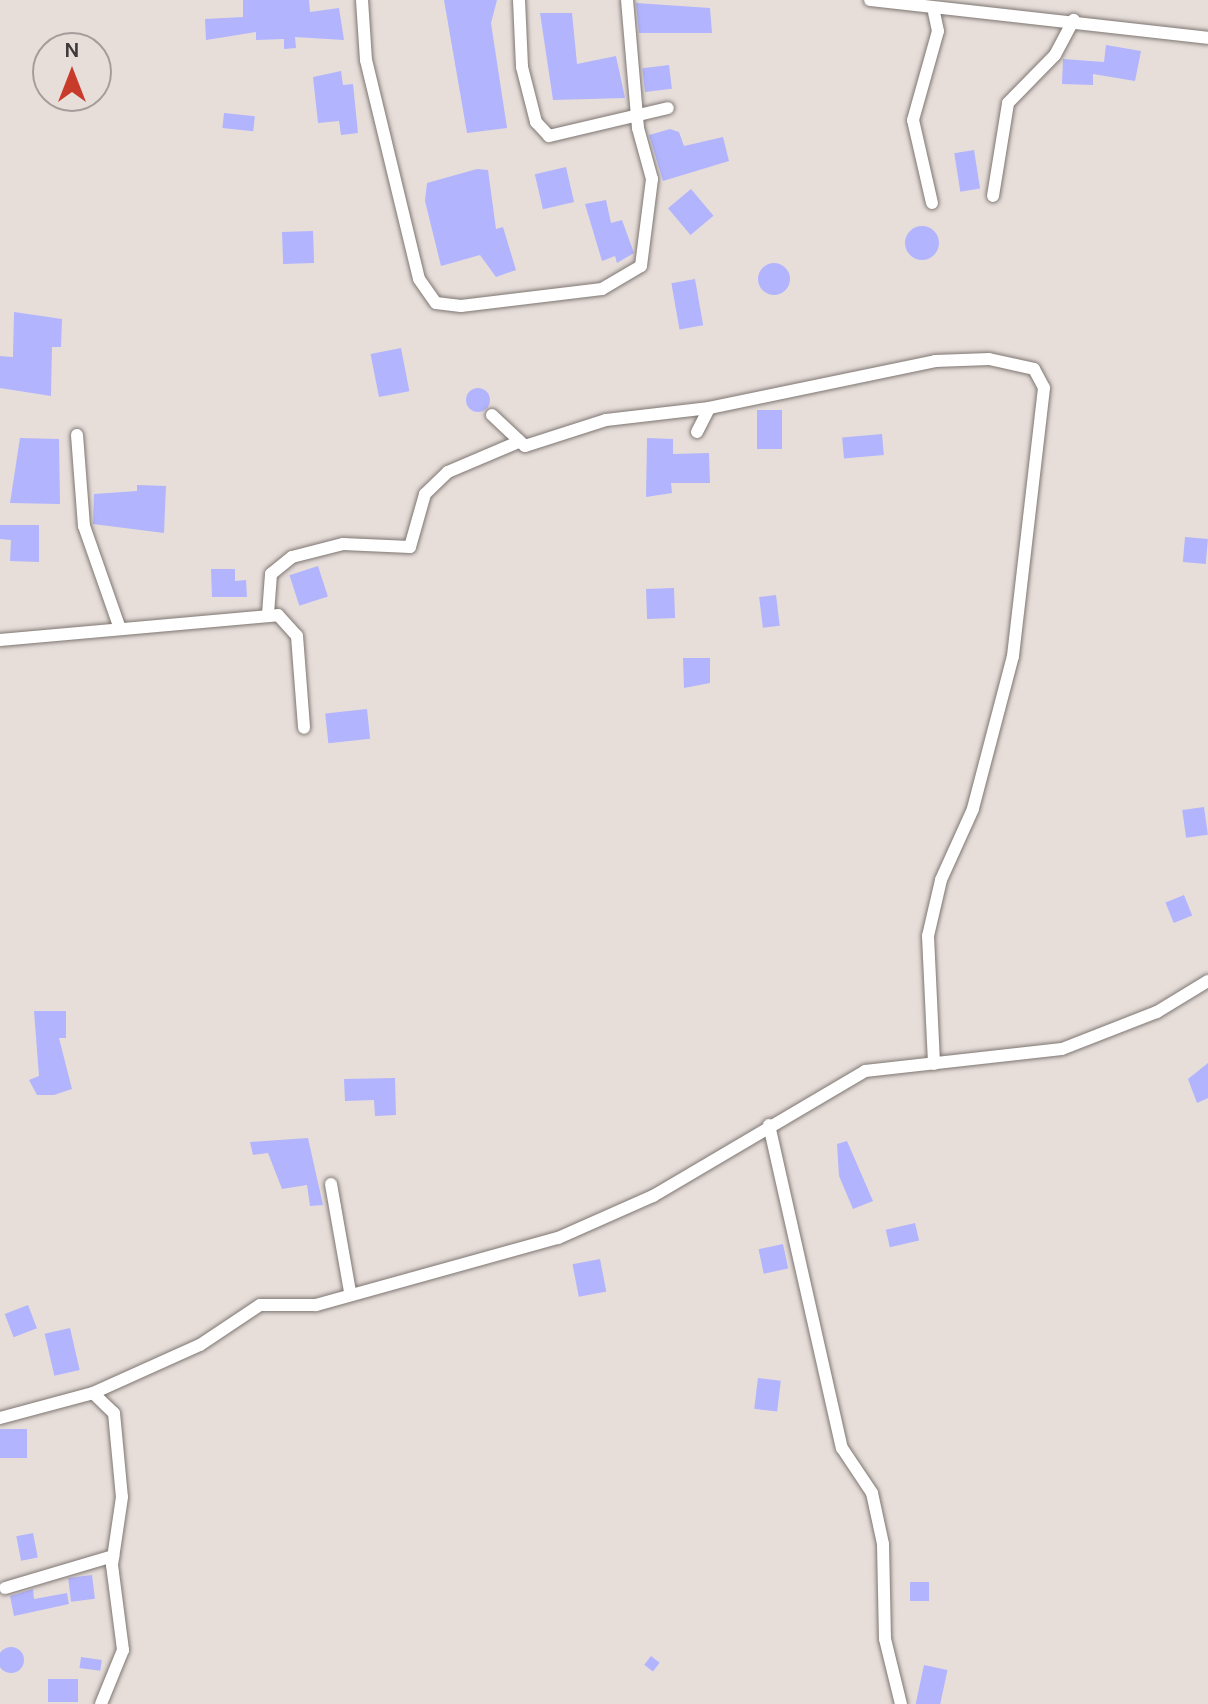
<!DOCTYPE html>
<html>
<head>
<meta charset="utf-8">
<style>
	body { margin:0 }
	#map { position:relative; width:1208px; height:1704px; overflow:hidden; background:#e7deda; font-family:Karla,sans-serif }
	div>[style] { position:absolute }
	.building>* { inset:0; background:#b2b4fe; transform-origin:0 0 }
	.round { border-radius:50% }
	.roads { filter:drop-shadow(0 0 2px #7e7672) drop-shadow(0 0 2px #7e7672) }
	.street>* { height:12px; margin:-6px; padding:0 6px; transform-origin:6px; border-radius:6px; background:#fff }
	span { translate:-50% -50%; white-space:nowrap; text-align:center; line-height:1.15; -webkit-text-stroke:7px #e7deda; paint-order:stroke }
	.north { position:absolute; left:32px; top:32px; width:80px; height:80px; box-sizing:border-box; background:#e7deda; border:2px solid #a49d9a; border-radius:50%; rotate:0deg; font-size:22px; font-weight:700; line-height:32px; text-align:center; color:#3f3b3a }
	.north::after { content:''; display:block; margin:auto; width:28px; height:36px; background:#c83b2b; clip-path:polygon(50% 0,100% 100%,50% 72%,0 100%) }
</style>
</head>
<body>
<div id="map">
	<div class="building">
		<i style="clip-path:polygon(243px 0,309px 0,310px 12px,339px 8px,344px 40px,295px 37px,296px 48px,284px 49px,284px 39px,256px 40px,256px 32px,206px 40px,205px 19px,243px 17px)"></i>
		<i style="clip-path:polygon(444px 0,497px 0,491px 23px,507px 128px,467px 133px)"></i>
		<i style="clip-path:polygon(636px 3px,710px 8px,712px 33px,639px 33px)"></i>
		<i style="clip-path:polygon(540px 13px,572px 13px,577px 64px,616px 56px,625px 98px,553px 100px)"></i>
		<i style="clip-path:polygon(1106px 45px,1141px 51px,1135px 81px,1093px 74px,1093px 85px,1062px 84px,1063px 59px,1104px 62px)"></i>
		<i style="left:669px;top:65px;width:24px;height:27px;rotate:83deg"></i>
		<i style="clip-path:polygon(341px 71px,343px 85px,353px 84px,358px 133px,341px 135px,339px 121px,318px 123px,313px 77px)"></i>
		<i style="left:224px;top:113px;width:31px;height:15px;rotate:6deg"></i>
		<i style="clip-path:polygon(670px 129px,679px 132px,684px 146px,723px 137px,729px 161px,663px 181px,649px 135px)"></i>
		<i style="left:974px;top:150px;width:39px;height:20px;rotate:81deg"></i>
		<i style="left:566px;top:167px;width:36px;height:32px;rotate:77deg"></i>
		<i style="clip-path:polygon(477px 169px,488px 170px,496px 229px,503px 227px,516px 270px,496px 277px,480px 255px,441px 266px,425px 201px,427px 183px)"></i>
		<i style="left:691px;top:189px;width:35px;height:30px;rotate:50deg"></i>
		<i style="clip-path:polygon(606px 200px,611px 223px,622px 220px,634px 253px,617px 263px,615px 256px,602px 261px,585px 204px)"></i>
		<i class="round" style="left:905px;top:226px;width:34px;height:34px"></i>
		<i style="left:313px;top:231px;width:32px;height:31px;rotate:88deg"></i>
		<i class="round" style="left:758px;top:263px;width:32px;height:32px"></i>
		<i style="left:695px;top:279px;width:47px;height:24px;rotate:80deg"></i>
		<i style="clip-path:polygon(14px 312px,62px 319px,61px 347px,52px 347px,51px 396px,0 388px,0 356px,13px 357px)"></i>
		<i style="left:401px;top:348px;width:44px;height:31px;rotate:79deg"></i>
		<i class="round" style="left:466px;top:388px;width:24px;height:24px"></i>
		<i style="left:757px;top:410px;width:25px;height:39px"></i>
		<i style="left:882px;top:434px;width:21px;height:40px;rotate:85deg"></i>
		<i style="clip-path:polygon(20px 438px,59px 439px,60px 504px,10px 503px)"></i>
		<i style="clip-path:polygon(647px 438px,673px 439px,673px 454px,709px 453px,710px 483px,671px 483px,672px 493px,646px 497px)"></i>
		<i style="clip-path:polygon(137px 485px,166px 486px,164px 533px,93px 524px,94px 494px,137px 491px)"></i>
		<i style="clip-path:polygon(0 525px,39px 525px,39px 562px,10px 561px,11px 540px,0 539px)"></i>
		<i style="left:1185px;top:537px;width:23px;height:25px;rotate:5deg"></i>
		<i style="left:318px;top:566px;width:32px;height:30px;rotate:72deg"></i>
		<i style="clip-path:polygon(211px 569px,235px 569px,235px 581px,246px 580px,247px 597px,212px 597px)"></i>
		<i style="left:674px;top:588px;width:30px;height:28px;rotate:88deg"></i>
		<i style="left:776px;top:595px;width:31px;height:17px;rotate:83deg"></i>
		<i style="clip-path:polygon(683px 658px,710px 658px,710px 683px,684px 688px)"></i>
		<i style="left:367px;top:709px;width:30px;height:42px;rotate:84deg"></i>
		<i style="left:1204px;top:807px;width:28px;height:22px;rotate:82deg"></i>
		<i style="left:1184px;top:895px;width:22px;height:20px;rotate:68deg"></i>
		<i style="clip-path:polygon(34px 1011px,66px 1011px,66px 1038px,59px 1038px,72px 1089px,54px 1095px,37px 1095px,29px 1080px,39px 1076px)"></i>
		<i style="clip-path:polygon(1208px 1063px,1208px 1098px,1197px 1103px,1188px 1079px)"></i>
		<i style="clip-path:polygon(395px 1078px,396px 1115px,375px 1116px,374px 1100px,345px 1101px,344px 1079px)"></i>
		<i style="clip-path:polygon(308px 1138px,323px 1205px,310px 1206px,307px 1185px,282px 1189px,268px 1153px,253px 1155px,250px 1142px)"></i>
		<i style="clip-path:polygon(847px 1141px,873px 1201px,853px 1209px,839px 1176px,837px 1144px)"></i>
		<i style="left:915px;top:1223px;width:18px;height:30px;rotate:77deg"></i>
		<i style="left:783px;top:1244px;width:25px;height:25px;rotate:78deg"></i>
		<i style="left:600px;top:1259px;width:33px;height:28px;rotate:79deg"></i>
		<i style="left:28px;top:1305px;width:25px;height:25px;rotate:69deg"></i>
		<i style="left:70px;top:1328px;width:43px;height:26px;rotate:77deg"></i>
		<i style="left:758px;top:1378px;width:23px;height:31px;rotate:7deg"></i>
		<i style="left:27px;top:1429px;width:29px;height:27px;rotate:90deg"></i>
		<i style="left:33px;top:1533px;width:25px;height:17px;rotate:79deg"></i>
		<i style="left:92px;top:1575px;width:24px;height:24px;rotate:83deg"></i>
		<i style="left:910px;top:1582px;width:19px;height:19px"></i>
		<i style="clip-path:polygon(33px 1589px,34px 1599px,67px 1593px,69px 1604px,14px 1616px,10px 1596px)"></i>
		<i class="round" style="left:-2px;top:1647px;width:26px;height:26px"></i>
		<i style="left:651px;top:1656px;width:11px;height:11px;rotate:38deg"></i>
		<i style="left:81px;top:1657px;width:21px;height:11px;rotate:8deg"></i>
		<i style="left:924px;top:1665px;width:24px;height:40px;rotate:12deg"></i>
		<i style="left:48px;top:1679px;width:30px;height:23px"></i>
	</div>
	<div class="roads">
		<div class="street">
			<i style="left:362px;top:0;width:60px;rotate:86.2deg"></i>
			<i style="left:366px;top:60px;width:225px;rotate:76.4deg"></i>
			<i style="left:419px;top:279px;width:29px;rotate:55deg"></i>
			<i style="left:436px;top:303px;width:25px;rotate:7deg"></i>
			<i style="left:461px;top:306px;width:142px;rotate:-6.9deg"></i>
			<i style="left:602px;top:289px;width:45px;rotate:-30.5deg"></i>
			<i style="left:641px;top:266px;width:88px;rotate:-82.8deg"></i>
			<i style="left:652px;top:179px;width:53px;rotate:-105.4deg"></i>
			<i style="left:638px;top:128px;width:128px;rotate:-94.9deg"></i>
			<i style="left:519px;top:0;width:67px;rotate:87.4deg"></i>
			<i style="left:522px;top:67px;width:57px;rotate:75.7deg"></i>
			<i style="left:536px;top:122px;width:19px;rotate:47deg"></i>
			<i style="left:549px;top:136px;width:122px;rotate:-13.2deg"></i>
			<i style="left:870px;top:0;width:340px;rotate:6.4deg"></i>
			<i style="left:993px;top:196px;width:94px;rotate:-80.8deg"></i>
			<i style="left:1008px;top:103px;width:67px;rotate:-45.6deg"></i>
			<i style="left:1055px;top:55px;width:40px;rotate:-62deg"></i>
			<i style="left:932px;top:203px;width:85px;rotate:-102.9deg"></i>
			<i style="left:913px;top:120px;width:92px;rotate:-74.3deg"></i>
			<i style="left:938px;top:31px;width:19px;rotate:-102deg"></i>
			<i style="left:492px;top:415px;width:45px;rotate:43.2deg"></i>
			<i style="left:525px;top:446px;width:85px;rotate:-17.8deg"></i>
			<i style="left:606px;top:420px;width:104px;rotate:-6.6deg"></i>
			<i style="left:697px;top:432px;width:27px;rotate:-63deg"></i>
			<i style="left:709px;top:408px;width:231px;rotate:-11.7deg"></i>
			<i style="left:935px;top:361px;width:54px;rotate:-2.1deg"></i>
			<i style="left:989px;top:359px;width:46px;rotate:12.5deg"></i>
			<i style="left:1034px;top:369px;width:21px;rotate:62deg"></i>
			<i style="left:1044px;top:388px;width:270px;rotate:96.6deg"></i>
			<i style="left:1013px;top:656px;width:158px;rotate:104.7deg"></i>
			<i style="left:973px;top:809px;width:78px;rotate:114.3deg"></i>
			<i style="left:941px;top:880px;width:57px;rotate:103.1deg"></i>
			<i style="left:928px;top:936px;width:128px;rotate:87.3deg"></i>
			<i style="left:77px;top:435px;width:91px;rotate:85.6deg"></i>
			<i style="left:84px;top:526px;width:106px;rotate:70.7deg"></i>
			<i style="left:268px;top:614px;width:40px;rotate:-85.7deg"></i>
			<i style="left:271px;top:574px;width:27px;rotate:-39deg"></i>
			<i style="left:292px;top:557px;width:53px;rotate:-14.3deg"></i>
			<i style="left:343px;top:544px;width:67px;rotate:2.6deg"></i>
			<i style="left:410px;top:547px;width:55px;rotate:-74.2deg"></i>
			<i style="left:425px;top:494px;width:32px;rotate:-44deg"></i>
			<i style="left:448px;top:472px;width:74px;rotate:-23.1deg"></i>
			<i style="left:0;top:640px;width:279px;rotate:-5.1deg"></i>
			<i style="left:278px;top:615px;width:28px;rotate:48deg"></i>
			<i style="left:297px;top:636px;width:92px;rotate:85.6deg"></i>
			<i style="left:769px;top:1125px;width:331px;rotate:77.3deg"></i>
			<i style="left:842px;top:1448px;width:54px;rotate:56.3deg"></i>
			<i style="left:872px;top:1493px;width:52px;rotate:77.8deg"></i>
			<i style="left:883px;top:1544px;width:95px;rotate:88.8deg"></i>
			<i style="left:885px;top:1639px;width:67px;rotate:76.2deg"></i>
			<i style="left:331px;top:1184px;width:110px;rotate:80deg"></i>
			<i style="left:93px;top:1393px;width:29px;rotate:44deg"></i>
			<i style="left:114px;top:1413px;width:84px;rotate:84.6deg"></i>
			<i style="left:122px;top:1497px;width:69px;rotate:98.4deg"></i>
			<i style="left:112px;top:1565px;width:86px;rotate:82.6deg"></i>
			<i style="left:123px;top:1650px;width:58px;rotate:112.2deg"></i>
			<i style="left:0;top:1418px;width:96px;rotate:-15deg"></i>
			<i style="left:93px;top:1393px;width:117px;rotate:-24.2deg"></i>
			<i style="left:200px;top:1345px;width:72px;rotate:-33.7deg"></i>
			<i style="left:260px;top:1305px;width:56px"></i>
			<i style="left:316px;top:1305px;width:251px;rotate:-15.5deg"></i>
			<i style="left:558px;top:1238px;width:104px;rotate:-23.9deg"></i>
			<i style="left:653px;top:1196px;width:246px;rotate:-30.5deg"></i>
			<i style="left:865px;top:1071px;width:198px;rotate:-6.4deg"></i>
			<i style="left:1062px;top:1049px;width:102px;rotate:-21.3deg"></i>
			<i style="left:1157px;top:1012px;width:60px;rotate:-31.3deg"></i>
			<i style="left:5px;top:1588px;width:113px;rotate:-16.5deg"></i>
		</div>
	</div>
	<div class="north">N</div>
</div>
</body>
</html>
